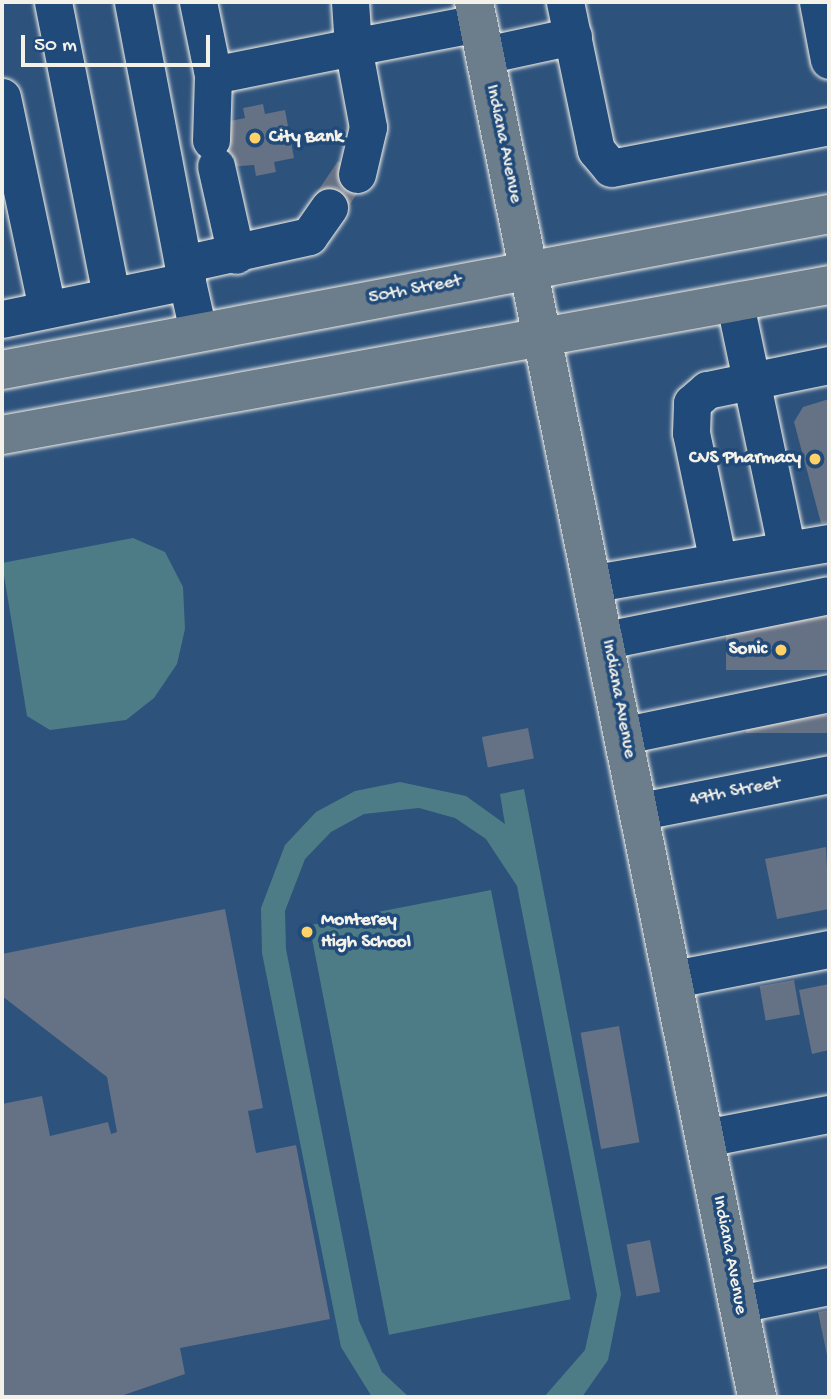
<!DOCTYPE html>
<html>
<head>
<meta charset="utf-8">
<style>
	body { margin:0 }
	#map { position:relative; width:831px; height:1399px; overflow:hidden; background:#2d527c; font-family:"Gochi Hand",sans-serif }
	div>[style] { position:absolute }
	.green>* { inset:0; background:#4d7c86; transform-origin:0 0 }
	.building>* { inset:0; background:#657184; transform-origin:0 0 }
	.roads { filter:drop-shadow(0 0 2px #f4f1e8) drop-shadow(0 0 2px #f4f1e8) }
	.minor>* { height:37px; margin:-18.5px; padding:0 18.5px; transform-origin:18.5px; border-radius:18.5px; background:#1f4a7a }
	.major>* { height:38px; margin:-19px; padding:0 19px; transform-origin:19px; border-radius:19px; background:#6c7d8b }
	.dots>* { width:19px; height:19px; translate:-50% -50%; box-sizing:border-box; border:4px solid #1f4a7a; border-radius:50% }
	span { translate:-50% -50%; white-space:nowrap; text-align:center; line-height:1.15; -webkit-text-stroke:7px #1f4a7a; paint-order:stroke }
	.poi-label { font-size:19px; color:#f4f1e8; font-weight:700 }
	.left { translate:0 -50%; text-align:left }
	.right { translate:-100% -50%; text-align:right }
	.street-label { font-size:19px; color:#f4f1e8 }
	.frame { position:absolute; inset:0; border:4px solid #f4f1e8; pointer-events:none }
	.scale { position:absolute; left:21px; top:35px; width:189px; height:32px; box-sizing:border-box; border:4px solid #f4f1e8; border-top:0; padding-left:9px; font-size:21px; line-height:24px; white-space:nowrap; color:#f4f1e8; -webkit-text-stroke:5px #1f4a7a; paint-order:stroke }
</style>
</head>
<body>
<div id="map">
	<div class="green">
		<i style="clip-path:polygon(133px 538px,165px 552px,183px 587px,185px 629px,177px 664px,154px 698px,126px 720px,50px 730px,27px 716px,2px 563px)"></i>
		<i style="clip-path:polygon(400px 782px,466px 796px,505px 824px,500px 794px,524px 789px,621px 1294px,608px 1360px,582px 1397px,544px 1397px,585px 1350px,597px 1295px,517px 886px,486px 839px,455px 818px,419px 808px,364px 814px,331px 832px,305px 859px,285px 911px,286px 949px,359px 1321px,382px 1372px,409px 1397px,372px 1397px,341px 1347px,262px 953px,261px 908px,285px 845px,316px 812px,355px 791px)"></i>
		<i style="left:491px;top:890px;width:417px;height:185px;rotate:79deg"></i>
	</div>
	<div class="building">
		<i style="clip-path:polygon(263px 104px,265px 114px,285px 110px,294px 158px,274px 162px,276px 172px,256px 176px,254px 165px,202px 169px,197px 143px,225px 122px,245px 118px,243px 108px)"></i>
		<i style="left:338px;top:161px;width:34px;height:43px;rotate:34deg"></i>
		<i style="clip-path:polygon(829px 399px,829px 522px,821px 523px,794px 422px,803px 407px)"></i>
		<i style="left:829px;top:608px;width:62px;height:103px;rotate:90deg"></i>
		<i style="left:829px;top:715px;width:18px;height:83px;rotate:90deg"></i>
		<i style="left:528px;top:728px;width:31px;height:47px;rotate:79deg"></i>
		<i style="clip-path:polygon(826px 847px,829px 909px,777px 919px,765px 859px)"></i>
		<i style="clip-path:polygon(225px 909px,263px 1108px,248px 1111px,256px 1153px,296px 1145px,330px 1319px,180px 1348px,185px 1374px,118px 1397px,2px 1397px,2px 1104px,42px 1096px,50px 1136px,108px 1122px,111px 1134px,117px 1132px,107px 1077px,2px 996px,2px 954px)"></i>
		<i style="left:794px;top:980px;width:35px;height:35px;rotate:80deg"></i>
		<i style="clip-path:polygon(829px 984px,829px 1050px,812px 1054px,799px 990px)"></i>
		<i style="left:619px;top:1026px;width:118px;height:39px;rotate:80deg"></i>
		<i style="left:650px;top:1240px;width:53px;height:24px;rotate:79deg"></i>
		<i style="clip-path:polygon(829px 1310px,829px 1360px,828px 1360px,818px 1312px)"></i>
	</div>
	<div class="roads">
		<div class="minor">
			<i style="left:53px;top:2px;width:300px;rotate:78.8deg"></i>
			<i style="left:133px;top:2px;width:267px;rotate:79.2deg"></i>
			<i style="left:198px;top:2px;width:75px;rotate:78.4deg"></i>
			<i style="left:213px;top:75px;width:143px;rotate:-11.3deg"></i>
			<i style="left:353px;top:47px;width:45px;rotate:-93.8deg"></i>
			<i style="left:565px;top:2px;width:151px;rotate:78.2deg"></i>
			<i style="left:596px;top:150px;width:23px;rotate:50deg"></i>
			<i style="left:611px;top:168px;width:222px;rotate:-10.9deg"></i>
			<i style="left:818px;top:2px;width:59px;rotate:79.3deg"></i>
			<i style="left:485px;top:55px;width:90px;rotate:-12.2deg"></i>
			<i style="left:2px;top:97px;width:217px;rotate:78deg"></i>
			<i style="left:211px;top:140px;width:65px;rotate:-88.2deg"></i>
			<i style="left:216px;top:166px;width:91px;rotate:77.3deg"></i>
			<i style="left:357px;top:174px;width:48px;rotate:-76.8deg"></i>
			<i style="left:368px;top:127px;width:81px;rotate:-100.6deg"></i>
			<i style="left:353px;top:47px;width:127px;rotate:-10.9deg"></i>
			<i style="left:735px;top:304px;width:251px;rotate:78.1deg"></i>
			<i style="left:2px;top:319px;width:189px;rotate:-11.6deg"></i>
			<i style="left:198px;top:331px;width:69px;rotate:-102.6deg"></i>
			<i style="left:183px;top:264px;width:129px;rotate:-12.5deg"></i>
			<i style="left:309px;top:236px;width:35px;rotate:-55deg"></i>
			<i style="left:718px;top:562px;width:132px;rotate:-101.8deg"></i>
			<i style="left:691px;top:433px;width:30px;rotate:-88deg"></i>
			<i style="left:692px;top:403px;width:20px;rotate:-41deg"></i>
			<i style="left:707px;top:390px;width:125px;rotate:-11.6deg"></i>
			<i style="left:595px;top:583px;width:237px;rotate:-9.7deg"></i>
			<i style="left:606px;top:640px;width:227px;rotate:-11.4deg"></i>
			<i style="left:625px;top:735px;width:208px;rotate:-11.6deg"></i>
			<i style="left:641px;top:811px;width:192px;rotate:-11.1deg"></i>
			<i style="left:674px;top:979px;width:158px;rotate:-11deg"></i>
			<i style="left:705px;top:1138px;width:126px;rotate:-11deg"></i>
			<i style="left:738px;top:1304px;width:93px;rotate:-11.2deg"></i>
		</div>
		<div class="major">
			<i style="left:474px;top:2px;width:1423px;rotate:78.53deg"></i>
			<i style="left:2px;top:370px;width:842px;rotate:-10.68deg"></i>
			<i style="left:2px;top:435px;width:840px;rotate:-10.28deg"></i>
		</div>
	</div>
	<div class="dots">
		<i style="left:255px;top:138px;background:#ffd166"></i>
		<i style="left:815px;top:459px;background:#ffd166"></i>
		<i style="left:781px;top:650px;background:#ffd166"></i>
		<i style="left:307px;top:932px;background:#ffd166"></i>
	</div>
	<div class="poi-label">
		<span class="left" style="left:269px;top:138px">City Bank</span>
		<span class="right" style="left:801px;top:459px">CVS Pharmacy</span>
		<span class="right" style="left:767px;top:650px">Sonic</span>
		<span class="left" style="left:321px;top:932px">Monterey<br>High School</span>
	</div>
	<div class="street-label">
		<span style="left:503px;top:144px;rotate:78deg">Indiana Avenue</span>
		<span style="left:415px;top:290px;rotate:-11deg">50th Street</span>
		<span style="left:618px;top:699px;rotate:79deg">Indiana Avenue</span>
		<span style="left:735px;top:792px;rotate:-11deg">49th Street</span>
		<span style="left:729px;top:1255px;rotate:79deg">Indiana Avenue</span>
	</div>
	<div class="frame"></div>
	<div class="scale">50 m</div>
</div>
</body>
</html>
